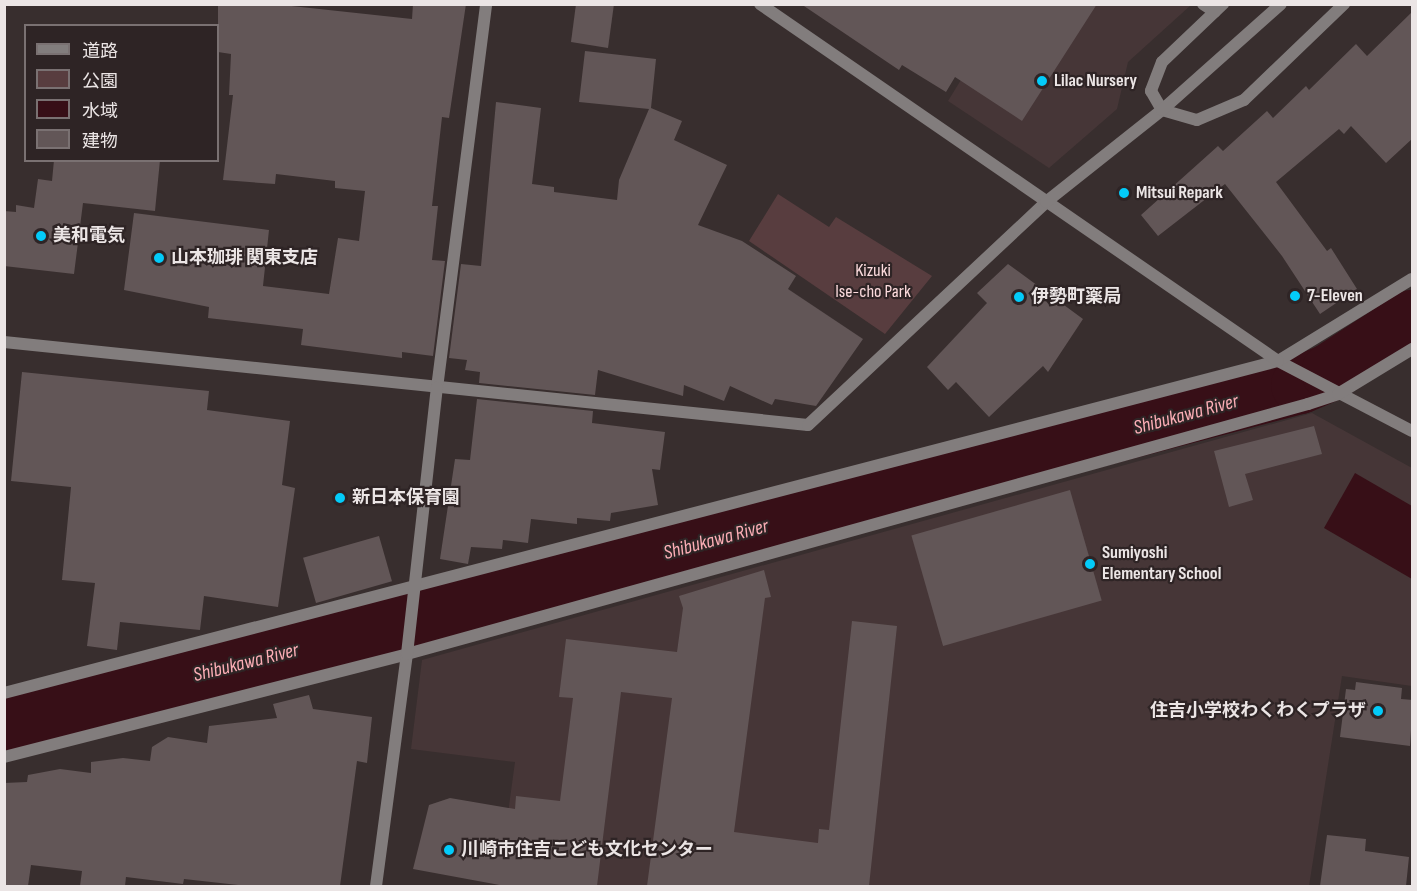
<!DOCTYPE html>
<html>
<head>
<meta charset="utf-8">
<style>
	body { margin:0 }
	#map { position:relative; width:1417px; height:891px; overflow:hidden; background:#382e2e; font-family:"Sofia Sans Condensed","Noto Sans JP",sans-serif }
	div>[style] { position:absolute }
	.built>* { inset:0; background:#463637 }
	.green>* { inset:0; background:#583d3f }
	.water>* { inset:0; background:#370f17 }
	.river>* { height:58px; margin:-29px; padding:0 29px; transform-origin:29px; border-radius:29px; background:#370f17 }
	.building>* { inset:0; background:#625657; transform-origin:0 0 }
	.minor>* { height:12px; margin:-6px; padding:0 6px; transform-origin:6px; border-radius:6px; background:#827d7d }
	.tertiary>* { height:12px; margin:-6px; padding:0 6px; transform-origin:6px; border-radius:6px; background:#827d7d }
	.dots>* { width:16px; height:16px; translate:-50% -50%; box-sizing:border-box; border:3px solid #2e2425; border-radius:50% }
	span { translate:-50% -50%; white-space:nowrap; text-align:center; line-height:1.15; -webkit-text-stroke:4.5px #2e2425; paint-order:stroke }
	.poi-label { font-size:18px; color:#ebe5e5; font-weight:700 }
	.left { translate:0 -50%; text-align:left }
	.right { translate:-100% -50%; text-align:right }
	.park-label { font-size:18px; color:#fcdbdd }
	.water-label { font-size:20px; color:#fcaeb6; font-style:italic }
	.frame { position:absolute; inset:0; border:6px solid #ebe5e5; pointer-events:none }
	.legend { position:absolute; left:24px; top:24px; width:195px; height:138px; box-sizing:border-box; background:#2e2425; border:2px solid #7a7172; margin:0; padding:8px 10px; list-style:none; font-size:18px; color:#ebe5e5 }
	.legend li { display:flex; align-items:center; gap:12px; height:30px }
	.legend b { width:30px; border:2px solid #7a7172 }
</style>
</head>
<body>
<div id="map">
	<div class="built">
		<i style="clip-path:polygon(1007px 5px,1191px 5px,1128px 62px,1117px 109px,1049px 168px,948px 101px)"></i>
		<i style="clip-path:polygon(1312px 413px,1412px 468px,1412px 686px,1342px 676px,1309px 886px,498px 886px,515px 762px,411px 749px,422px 660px)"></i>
	</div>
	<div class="green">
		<i style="clip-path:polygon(778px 194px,829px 227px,836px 217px,932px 276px,885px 334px,749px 241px)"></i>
	</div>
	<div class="water">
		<i style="clip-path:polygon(1355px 473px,1412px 506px,1412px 579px,1324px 528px)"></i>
	</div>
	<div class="river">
		<i style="left:4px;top:725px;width:1340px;rotate:-14.7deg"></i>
		<i style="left:1300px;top:385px;width:33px;rotate:-23deg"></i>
		<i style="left:1330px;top:372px;width:98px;rotate:-32.9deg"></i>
	</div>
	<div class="building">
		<i style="clip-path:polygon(218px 4px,273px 4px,412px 19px,413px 4px,466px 4px,449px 118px,442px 117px,432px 206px,438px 206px,432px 260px,445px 261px,433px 356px,402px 352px,402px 358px,301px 345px,303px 329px,208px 318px,209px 307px,124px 290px,134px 213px,269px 230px,263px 286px,329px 294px,338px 238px,359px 241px,365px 191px,335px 188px,335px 181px,276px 174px,275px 184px,223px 180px,233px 95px,229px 95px,231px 54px,218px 52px)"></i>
		<i style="clip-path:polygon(576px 4px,614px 4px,608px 48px,571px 42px)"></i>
		<i style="clip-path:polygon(801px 4px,1097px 4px,1022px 121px,955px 77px,946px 92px,902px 65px,899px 70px)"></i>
		<i style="clip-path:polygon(1413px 11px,1413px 138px,1386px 163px,1351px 126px,1344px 134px,1339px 129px,1276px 182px,1327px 251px,1331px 248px,1357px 289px,1320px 314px,1282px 256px,1225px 184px,1158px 236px,1141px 215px,1218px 146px,1223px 151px,1267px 111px,1273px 118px,1306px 86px,1309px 90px,1356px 44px,1367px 56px)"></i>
		<i style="clip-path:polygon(585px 51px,656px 59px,651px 108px,682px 121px,674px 140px,727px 165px,698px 225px,742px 241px,796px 276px,788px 289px,863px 339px,816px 406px,775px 399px,772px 405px,730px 386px,724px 401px,684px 385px,683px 396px,598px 370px,595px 395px,479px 383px,480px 372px,465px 370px,467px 360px,449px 358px,461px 264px,481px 266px,496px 102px,541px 108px,532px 184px,554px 187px,554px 192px,617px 200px,619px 180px,649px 109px,579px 102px)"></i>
		<i style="clip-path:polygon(54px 160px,160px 160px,155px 211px,83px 203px,74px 274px,4px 266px,4px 211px,16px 212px,16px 205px,34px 208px,38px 179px,52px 181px)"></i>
		<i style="clip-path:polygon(1008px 264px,1083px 319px,1048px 372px,1043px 366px,989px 417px,956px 382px,948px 390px,927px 367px,987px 303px,977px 293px)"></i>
		<i style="clip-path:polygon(22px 372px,209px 391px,207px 410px,290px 421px,282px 485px,295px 488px,278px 607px,204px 596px,200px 630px,120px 622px,117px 650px,87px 646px,95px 583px,62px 580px,71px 487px,11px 481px)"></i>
		<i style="clip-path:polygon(477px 399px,593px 411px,592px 423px,665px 432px,660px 470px,652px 469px,658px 505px,611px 513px,610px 521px,577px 518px,577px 524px,531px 519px,528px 543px,503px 540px,502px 549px,471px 547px,468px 564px,440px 559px,455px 459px,470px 460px)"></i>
		<i style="clip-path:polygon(1314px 426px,1322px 454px,1245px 474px,1253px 500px,1229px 507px,1214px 451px)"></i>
		<i style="left:1070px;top:490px;width:115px;height:165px;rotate:74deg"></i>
		<i style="left:379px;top:536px;width:47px;height:79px;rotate:74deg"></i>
		<i style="clip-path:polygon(764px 570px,771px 597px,765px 598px,734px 832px,818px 843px,819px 829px,829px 830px,852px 621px,897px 626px,869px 886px,647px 886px,672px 698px,621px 692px,597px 886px,505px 886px,413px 869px,429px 805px,450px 798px,515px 809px,516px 796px,560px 801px,573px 698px,559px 697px,566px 639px,677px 652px,683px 608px,679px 596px)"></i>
		<i style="clip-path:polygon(1356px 682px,1402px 688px,1401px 699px,1413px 700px,1410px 746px,1340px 737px,1346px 689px,1355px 690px)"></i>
		<i style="clip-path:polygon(309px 695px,313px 709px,372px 717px,367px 763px,357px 761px,340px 886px,247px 886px,184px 879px,183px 884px,126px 877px,125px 886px,80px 886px,82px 871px,31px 865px,28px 886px,4px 886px,4px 783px,27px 782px,28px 775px,60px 769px,91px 773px,91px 762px,123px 758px,150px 761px,152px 747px,168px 737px,207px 743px,209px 726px,277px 718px,273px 704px)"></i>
		<i style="clip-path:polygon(1327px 835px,1366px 839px,1365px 851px,1409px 857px,1406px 886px,1320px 886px)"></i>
	</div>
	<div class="minor">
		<i style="left:1203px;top:4px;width:14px;rotate:34deg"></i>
		<i style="left:1223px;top:4px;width:84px;rotate:136.4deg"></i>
		<i style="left:1162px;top:62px;width:31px;rotate:111deg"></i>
		<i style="left:1151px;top:91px;width:22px;rotate:60deg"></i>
		<i style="left:1162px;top:110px;width:36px;rotate:16deg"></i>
		<i style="left:1197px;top:120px;width:51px;rotate:-23.1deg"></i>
		<i style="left:1244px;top:100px;width:139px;rotate:-43.8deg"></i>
		<i style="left:4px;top:342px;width:808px;rotate:5.89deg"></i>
		<i style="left:808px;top:425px;width:326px;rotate:-43.1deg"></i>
		<i style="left:1278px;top:361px;width:151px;rotate:27.6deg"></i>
		<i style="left:437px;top:388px;width:387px;rotate:-82.7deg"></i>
		<i style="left:4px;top:693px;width:1317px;rotate:-14.61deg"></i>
		<i style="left:1278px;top:361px;width:157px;rotate:-31.5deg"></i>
		<i style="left:4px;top:757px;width:416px;rotate:-14.3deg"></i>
		<i style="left:407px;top:654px;width:935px;rotate:-15.51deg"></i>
		<i style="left:1308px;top:404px;width:32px;rotate:-18deg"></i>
		<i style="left:1338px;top:394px;width:87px;rotate:-31.3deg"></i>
		<i style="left:376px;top:886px;width:234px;rotate:-82.4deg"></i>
	</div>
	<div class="tertiary">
		<i style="left:760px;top:4px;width:629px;rotate:34.57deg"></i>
		<i style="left:1046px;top:202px;width:148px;rotate:-38.4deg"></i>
		<i style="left:1162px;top:110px;width:159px;rotate:-41.7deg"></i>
		<i style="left:407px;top:654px;width:268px;rotate:-83.6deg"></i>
	</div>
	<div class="dots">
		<i style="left:1042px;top:81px;background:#03cbf9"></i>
		<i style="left:1124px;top:193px;background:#03cbf9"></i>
		<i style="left:41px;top:236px;background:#03cbf9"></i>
		<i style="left:159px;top:258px;background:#03cbf9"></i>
		<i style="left:1295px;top:296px;background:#03cbf9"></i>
		<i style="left:1019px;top:297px;background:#03cbf9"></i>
		<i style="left:340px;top:498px;background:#03cbf9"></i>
		<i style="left:1090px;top:564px;background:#03cbf9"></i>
		<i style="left:1378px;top:711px;background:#03cbf9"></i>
		<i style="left:449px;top:850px;background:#03cbf9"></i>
	</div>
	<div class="poi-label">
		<span class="left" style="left:1054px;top:81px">Lilac Nursery</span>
		<span class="left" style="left:1136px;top:193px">Mitsui Repark</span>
		<span class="left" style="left:53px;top:236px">美和電気</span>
		<span class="left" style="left:171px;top:258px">山本珈琲 関東支店</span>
		<span class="left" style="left:1307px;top:296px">7-Eleven</span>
		<span class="left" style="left:1031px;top:297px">伊勢町薬局</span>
		<span class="left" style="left:352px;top:498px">新日本保育園</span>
		<span class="left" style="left:1102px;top:564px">Sumiyoshi<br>Elementary School</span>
		<span class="right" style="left:1366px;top:711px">住吉小学校わくわくプラザ</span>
		<span class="left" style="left:461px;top:850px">川崎市住吉こども文化センター</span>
	</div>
	<div class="park-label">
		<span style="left:873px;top:282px">Kizuki<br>Ise-cho Park</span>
	</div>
	<div class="water-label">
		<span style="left:1186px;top:415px;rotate:-15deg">Shibukawa River</span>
		<span style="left:716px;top:540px;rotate:-15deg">Shibukawa River</span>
		<span style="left:246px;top:663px;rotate:-14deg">Shibukawa River</span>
	</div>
	<div class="frame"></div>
	<ul class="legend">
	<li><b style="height:8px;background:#827d7d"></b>道路</li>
	<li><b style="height:16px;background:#583d3f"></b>公園</li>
	<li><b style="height:16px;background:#370f17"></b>水域</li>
	<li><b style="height:16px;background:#625657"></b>建物</li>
	</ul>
</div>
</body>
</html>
